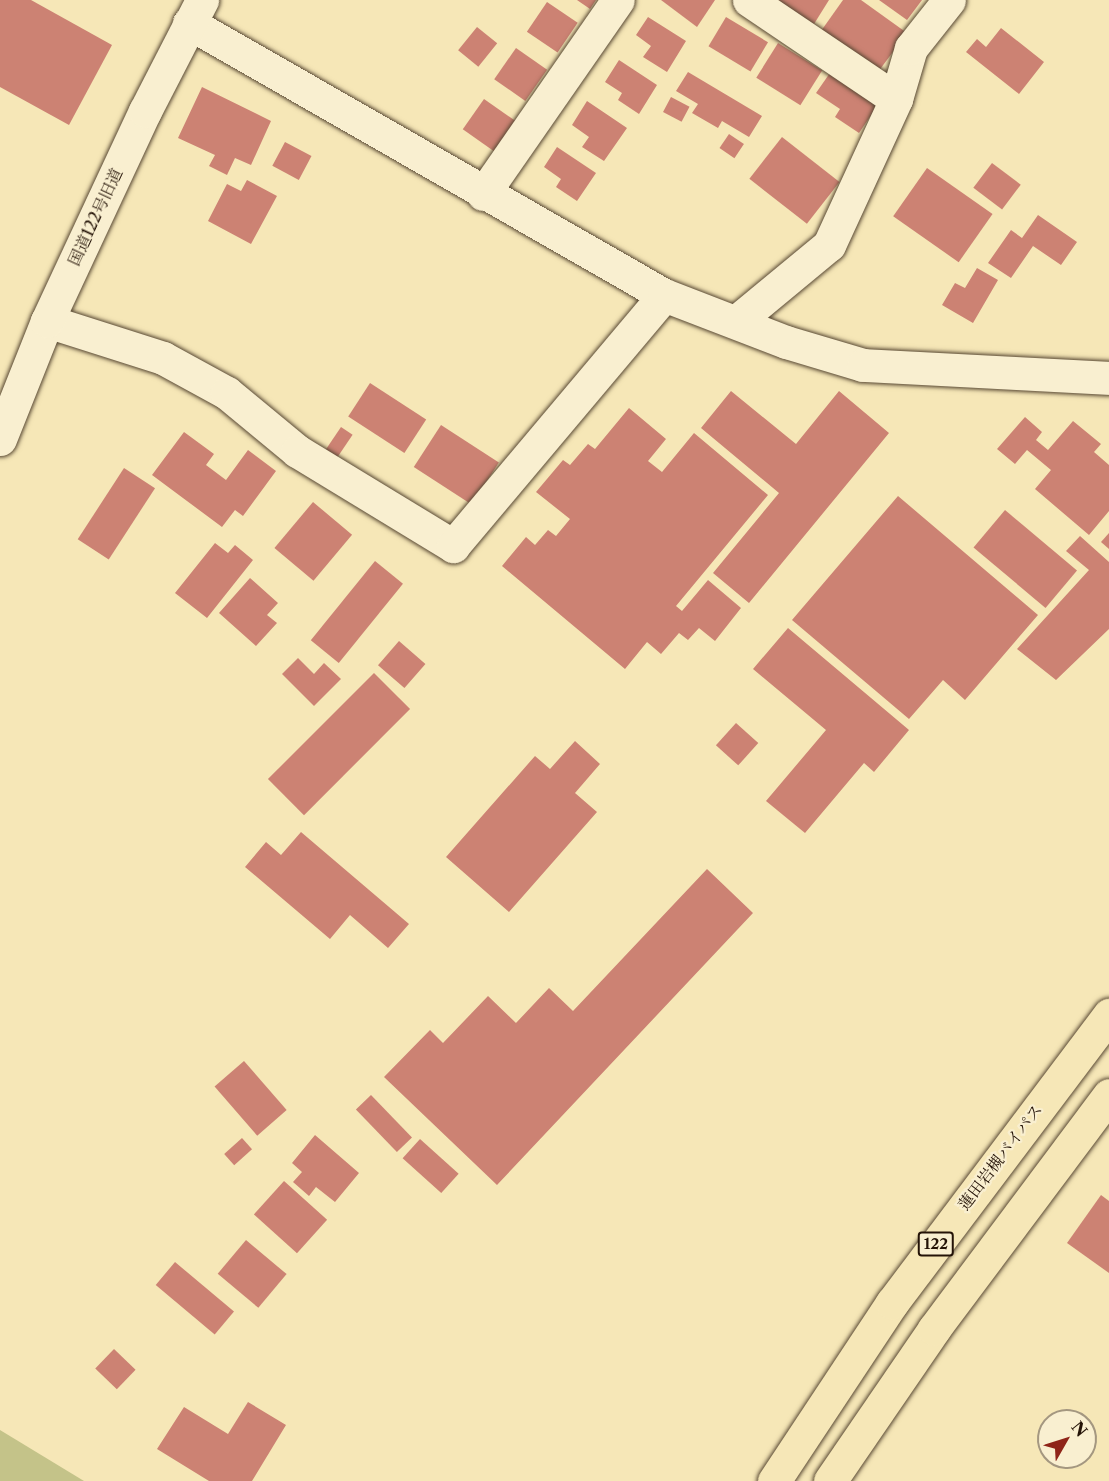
<!DOCTYPE html>
<html>
<head>
<meta charset="utf-8">
<style>
	body { margin:0 }
	#map { position:relative; width:1109px; height:1481px; overflow:hidden; background:#f6e7b7; font-family:"Libre Caslon Text","Noto Serif JP",serif }
	div>[style] { position:absolute }
	.green>* { inset:0; background:#c4c389 }
	.building>* { inset:0; background:#cc8273; transform-origin:0 0 }
	.roads { filter:drop-shadow(0 0 2px #584833) drop-shadow(0 0 2px #584833) }
	.street>* { height:33px; margin:-16.5px; padding:0 16.5px; transform-origin:16.5px; border-radius:16.5px; background:#f9efd0 }
	.secondary>* { height:33px; margin:-16.5px; padding:0 16.5px; transform-origin:16.5px; border-radius:16.5px; background:#f9efd0 }
	.highway>* { height:33px; margin:-16.5px; padding:0 16.5px; transform-origin:16.5px; border-radius:16.5px; background:#f6e7b7 }
	span { translate:-50% -50%; white-space:nowrap; text-align:center; line-height:1.15; -webkit-text-stroke:4.5px #f9efd0; paint-order:stroke }
	.shield-label span { padding:2px 4px; background:#f9efd0; border:2px solid; border-radius:4px; -webkit-text-stroke-width:0 }
	.shield-label { font-size:15px; color:#241307; font-weight:700 }
	.street-label { font-size:16px; color:#241307 }
	.north { position:absolute; left:1037px; top:1409px; width:60px; height:60px; box-sizing:border-box; background:#f9efd0; border:2px solid #a49780; border-radius:50%; rotate:51deg; font-size:16px; font-weight:700; line-height:24px; text-align:center; color:#241307 }
	.north::after { content:''; display:block; margin:auto; width:21px; height:27px; background:#8f2418; clip-path:polygon(50% 0,100% 100%,50% 72%,0 100%) }
</style>
</head>
<body>
<div id="map">
	<div class="green">
		<i style="clip-path:polygon(0 1430px,84px 1481px,0 1481px)"></i>
	</div>
	<div class="building">
		<i style="clip-path:polygon(0 0,31px 0,112px 45px,69px 125px,0 87px)"></i>
		<i style="clip-path:polygon(577px 0,596px 0,590px 9px)"></i>
		<i style="clip-path:polygon(661px 0,715px 0,697px 27px)"></i>
		<i style="clip-path:polygon(775px 0,829px 0,814px 24px)"></i>
		<i style="clip-path:polygon(843px 0,861px 0,907px 33px,878px 72px,821px 31px)"></i>
		<i style="clip-path:polygon(879px 0,922px 0,907px 20px)"></i>
		<i style="left:547px;top:2px;width:37px;height:36px;rotate:34deg"></i>
		<i style="clip-path:polygon(648px 17px,686px 41px,667px 72px,643px 57px,651px 46px,636px 35px)"></i>
		<i style="left:726px;top:17px;width:49px;height:34px;rotate:31deg"></i>
		<i style="left:477px;top:27px;width:26px;height:30px;rotate:39deg"></i>
		<i style="clip-path:polygon(1001px 28px,1044px 62px,1019px 94px,966px 52px,977px 39px,986px 47px)"></i>
		<i style="left:778px;top:43px;width:52px;height:41px;rotate:32deg"></i>
		<i style="left:516px;top:48px;width:38px;height:38px;rotate:35deg"></i>
		<i style="clip-path:polygon(619px 60px,657px 85px,639px 114px,618px 100px,622px 93px,605px 82px)"></i>
		<i style="clip-path:polygon(832px 70px,880px 102px,859px 133px,835px 117px,840px 109px,816px 93px)"></i>
		<i style="clip-path:polygon(688px 72px,762px 116px,749px 137px,722px 121px,718px 128px,692px 113px,698px 104px,676px 91px)"></i>
		<i style="clip-path:polygon(202px 87px,271px 121px,251px 165px,235px 158px,227px 175px,209px 166px,215px 155px,178px 138px)"></i>
		<i style="left:671px;top:97px;width:21px;height:17px;rotate:28deg"></i>
		<i style="left:484px;top:99px;width:42px;height:37px;rotate:35deg"></i>
		<i style="clip-path:polygon(587px 101px,627px 128px,604px 161px,582px 147px,589px 137px,572px 125px)"></i>
		<i style="left:729px;top:134px;width:18px;height:17px;rotate:34deg"></i>
		<i style="left:782px;top:137px;width:73px;height:53px;rotate:38deg"></i>
		<i style="left:285px;top:142px;width:30px;height:27px;rotate:28deg"></i>
		<i style="clip-path:polygon(557px 147px,596px 173px,577px 201px,556px 187px,561px 179px,544px 167px)"></i>
		<i style="left:992px;top:163px;width:36px;height:31px;rotate:37deg"></i>
		<i style="left:927px;top:168px;width:80px;height:59px;rotate:35deg"></i>
		<i style="clip-path:polygon(247px 180px,277px 196px,251px 244px,208px 221px,227px 184px,241px 191px)"></i>
		<i style="clip-path:polygon(1038px 215px,1077px 242px,1061px 265px,1033px 246px,1011px 278px,988px 263px,1011px 230px,1022px 238px)"></i>
		<i style="clip-path:polygon(977px 268px,998px 280px,973px 323px,942px 305px,955px 283px,965px 288px)"></i>
		<i style="left:370px;top:383px;width:67px;height:40px;rotate:33deg"></i>
		<i style="clip-path:polygon(731px 391px,796px 444px,839px 391px,889px 433px,749px 603px,713px 573px,779px 493px,701px 428px)"></i>
		<i style="clip-path:polygon(629px 408px,666px 439px,648px 461px,662px 472px,694px 433px,768px 495px,676px 606px,682px 611px,708px 580px,741px 608px,715px 641px,699px 628px,688px 640px,679px 633px,661px 654px,647px 642px,625px 669px,502px 566px,526px 537px,535px 545px,548px 530px,556px 536px,570px 519px,536px 492px,563px 460px,570px 465px,588px 444px,595px 449px)"></i>
		<i style="clip-path:polygon(1025px 417px,1042px 432px,1036px 440px,1048px 450px,1073px 421px,1101px 444px,1094px 452px,1109px 465px,1109px 511px,1089px 535px,1035px 489px,1051px 470px,1027px 450px,1015px 464px,997px 449px)"></i>
		<i style="left:441px;top:425px;width:69px;height:50px;rotate:33deg"></i>
		<i style="left:341px;top:427px;width:14px;height:29px;rotate:34deg"></i>
		<i style="clip-path:polygon(184px 432px,214px 454px,206px 465px,226px 480px,248px 450px,276px 471px,243px 516px,235px 510px,222px 527px,152px 475px)"></i>
		<i style="left:124px;top:468px;width:37px;height:85px;rotate:33deg"></i>
		<i style="clip-path:polygon(898px 496px,1038px 615px,965px 700px,943px 680px,909px 719px,792px 620px)"></i>
		<i style="left:313px;top:502px;width:51px;height:60px;rotate:40deg"></i>
		<i style="left:1005px;top:510px;width:94px;height:49px;rotate:40deg"></i>
		<i style="clip-path:polygon(1109px 533px,1109px 549px,1101px 542px)"></i>
		<i style="clip-path:polygon(1080px 536px,1109px 562px,1109px 629px,1056px 680px,1017px 649px,1089px 570px,1066px 551px)"></i>
		<i style="clip-path:polygon(215px 543px,228px 553px,235px 545px,253px 560px,207px 618px,175px 593px)"></i>
		<i style="left:375px;top:561px;width:36px;height:102px;rotate:39deg"></i>
		<i style="clip-path:polygon(250px 578px,278px 603px,267px 615px,277px 623px,256px 646px,219px 613px)"></i>
		<i style="clip-path:polygon(788px 628px,909px 730px,874px 772px,864px 763px,805px 833px,766px 801px,826px 730px,753px 669px)"></i>
		<i style="left:399px;top:641px;width:35px;height:32px;rotate:41deg"></i>
		<i style="clip-path:polygon(298px 658px,314px 674px,324px 663px,341px 679px,314px 706px,282px 674px)"></i>
		<i style="left:374px;top:673px;width:51px;height:150px;rotate:45deg"></i>
		<i style="left:736px;top:723px;width:30px;height:30px;rotate:42deg"></i>
		<i style="clip-path:polygon(575px 741px,600px 764px,575px 793px,597px 812px,509px 912px,446px 857px,535px 756px,550px 769px)"></i>
		<i style="clip-path:polygon(301px 832px,409px 924px,388px 948px,350px 915px,330px 939px,245px 867px,266px 842px,281px 855px)"></i>
		<i style="clip-path:polygon(707px 869px,753px 913px,497px 1185px,384px 1077px,430px 1030px,443px 1043px,488px 996px,516px 1023px,549px 988px,573px 1011px)"></i>
		<i style="left:244px;top:1061px;width:65px;height:39px;rotate:49deg"></i>
		<i style="left:371px;top:1095px;width:59px;height:21px;rotate:46deg"></i>
		<i style="clip-path:polygon(315px 1135px,359px 1173px,335px 1202px,316px 1187px,309px 1196px,293px 1182px,302px 1172px,292px 1163px)"></i>
		<i style="left:242px;top:1138px;width:15px;height:24px;rotate:48deg"></i>
		<i style="left:420px;top:1139px;width:52px;height:26px;rotate:42deg"></i>
		<i style="left:284px;top:1181px;width:58px;height:45px;rotate:42deg"></i>
		<i style="clip-path:polygon(1101px 1195px,1109px 1201px,1109px 1273px,1067px 1243px)"></i>
		<i style="left:246px;top:1240px;width:53px;height:44px;rotate:40deg"></i>
		<i style="left:175px;top:1262px;width:77px;height:30px;rotate:40deg"></i>
		<i style="left:114px;top:1349px;width:30px;height:27px;rotate:44deg"></i>
		<i style="clip-path:polygon(248px 1402px,286px 1425px,252px 1481px,209px 1481px,157px 1449px,184px 1407px,228px 1434px)"></i>
	</div>
	<div class="roads">
		<div class="street">
			<i style="left:749px;top:0;width:177px;rotate:34deg"></i>
			<i style="left:483px;top:194px;width:236px;rotate:-55.2deg"></i>
			<i style="left:47px;top:321px;width:122px;rotate:17.7deg"></i>
			<i style="left:163px;top:358px;width:73px;rotate:28.7deg"></i>
			<i style="left:227px;top:393px;width:91px;rotate:39.6deg"></i>
			<i style="left:297px;top:451px;width:183px;rotate:31.3deg"></i>
			<i style="left:453px;top:546px;width:328px;rotate:-49.9deg"></i>
			<i style="left:737px;top:321px;width:119px;rotate:-39.6deg"></i>
			<i style="left:829px;top:245px;width:161px;rotate:-65.3deg"></i>
			<i style="left:896px;top:99px;width:53px;rotate:-73.6deg"></i>
			<i style="left:911px;top:48px;width:61px;rotate:-51.6deg"></i>
		</div>
		<div class="secondary">
			<i style="left:189px;top:23px;width:547px;rotate:29.8deg"></i>
			<i style="left:664px;top:295px;width:131px;rotate:21.1deg"></i>
			<i style="left:786px;top:342px;width:80px;rotate:16.6deg"></i>
			<i style="left:863px;top:365px;width:246px;rotate:3deg"></i>
			<i style="left:0;top:439px;width:127px;rotate:-68.3deg"></i>
			<i style="left:47px;top:321px;width:232px;rotate:-65deg"></i>
			<i style="left:145px;top:111px;width:125px;rotate:-62.8deg"></i>
		</div>
		<div class="highway">
			<i style="left:774px;top:1481px;width:214px;rotate:-56.5deg"></i>
			<i style="left:892px;top:1303px;width:361px;rotate:-53deg"></i>
			<i style="left:830px;top:1481px;width:184px;rotate:-55.6deg"></i>
			<i style="left:934px;top:1329px;width:292px;rotate:-53.2deg"></i>
		</div>
	</div>
	<div class="shield-label">
		<span style="left:936px;top:1244px">122</span>
	</div>
	<div class="street-label">
		<span style="left:95px;top:217px;rotate:-65deg">国道122号旧道</span>
		<span style="left:1000px;top:1157px;rotate:-53deg">蓮田岩槻バイパス</span>
	</div>
	<div class="north">N</div>
</div>
</body>
</html>
